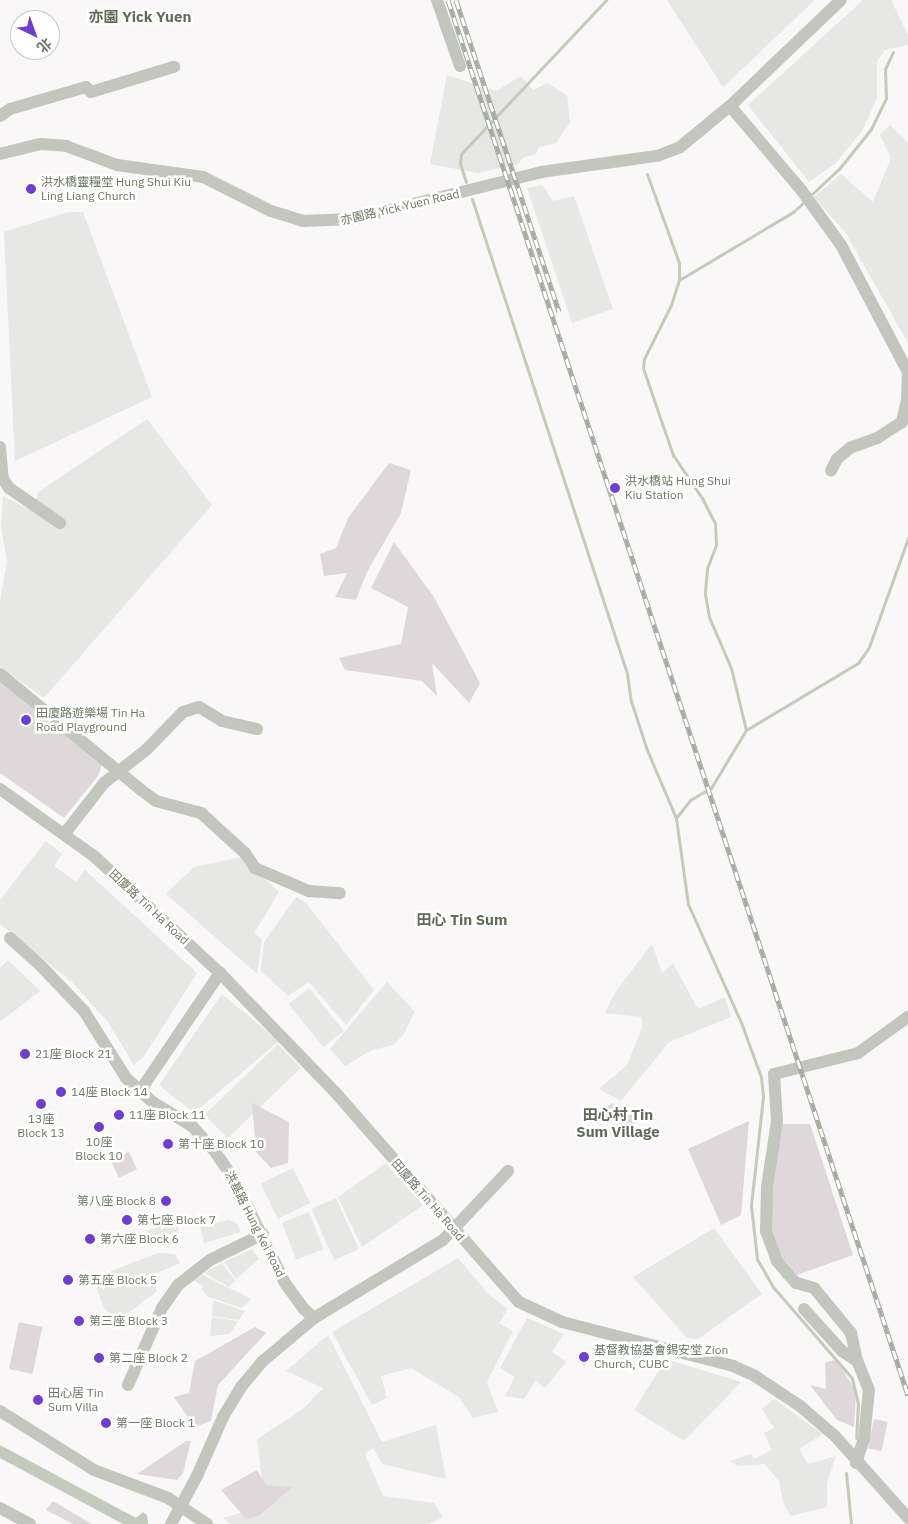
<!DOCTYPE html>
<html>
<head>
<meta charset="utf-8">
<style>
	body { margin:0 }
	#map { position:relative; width:908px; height:1524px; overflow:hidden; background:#f9f7f8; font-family:"IBM Plex Sans","Noto Sans SC",sans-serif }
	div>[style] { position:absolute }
	.built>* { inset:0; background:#e7e7e6; transform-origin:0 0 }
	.green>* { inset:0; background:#dfd8da; transform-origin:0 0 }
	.water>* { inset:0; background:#c4cabc }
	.stream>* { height:3px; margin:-1.5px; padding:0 1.5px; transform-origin:1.5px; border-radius:1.5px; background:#c4cabc }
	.minor>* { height:12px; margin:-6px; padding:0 6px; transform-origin:6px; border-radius:6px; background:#c2c6be }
	.rail>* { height:5px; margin-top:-2.5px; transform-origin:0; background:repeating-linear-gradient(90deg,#fff 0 9px,#a4aa9f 0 18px); box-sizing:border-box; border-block:1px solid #a4aa9f }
	.dots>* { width:14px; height:14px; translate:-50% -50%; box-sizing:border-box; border:2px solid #fff; border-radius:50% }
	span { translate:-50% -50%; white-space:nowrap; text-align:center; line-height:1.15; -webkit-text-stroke:5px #fff; paint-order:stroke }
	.poi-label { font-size:12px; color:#6c7862 }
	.left { translate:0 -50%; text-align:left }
	.right { translate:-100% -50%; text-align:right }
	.street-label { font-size:12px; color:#6c7862 }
	.quarter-label { font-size:15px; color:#606a58; font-weight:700 }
	.north { position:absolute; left:10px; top:10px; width:50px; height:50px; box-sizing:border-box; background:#fff; border:1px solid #c4c9c0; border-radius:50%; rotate:138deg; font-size:14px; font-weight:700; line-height:20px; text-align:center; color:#6c7862 }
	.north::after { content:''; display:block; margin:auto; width:18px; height:22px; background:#6f3ed1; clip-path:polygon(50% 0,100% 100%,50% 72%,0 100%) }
</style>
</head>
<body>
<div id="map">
	<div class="built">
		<i style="clip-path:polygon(667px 0,815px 0,723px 87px)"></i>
		<i style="clip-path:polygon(863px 0,891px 0,908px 35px,908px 45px,885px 50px,877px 61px,877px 98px,862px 131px,836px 163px,809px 182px,748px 105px)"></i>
		<i style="clip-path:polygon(447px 75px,496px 91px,521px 76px,533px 90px,547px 83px,567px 95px,570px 122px,556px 143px,539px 147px,536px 154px,523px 158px,518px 164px,478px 173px,430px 164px)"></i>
		<i style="clip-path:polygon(890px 125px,908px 143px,908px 343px,845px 232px,814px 197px,841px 174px,873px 202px,891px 158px,880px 135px)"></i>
		<i style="clip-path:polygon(542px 185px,553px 201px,574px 196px,613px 309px,572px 323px,527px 188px)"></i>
		<i style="clip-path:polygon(68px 212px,83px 212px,152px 397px,15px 461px,4px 232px)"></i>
		<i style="clip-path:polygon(147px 419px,212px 505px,44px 698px,0 667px,0 601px,7px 562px,1px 526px,3px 496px,33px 511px,38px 492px)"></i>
		<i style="clip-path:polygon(46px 841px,62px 854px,54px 866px,76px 882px,85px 870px,197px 973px,144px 1056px,134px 1065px,108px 1022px,73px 983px,0 924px,0 900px)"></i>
		<i style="clip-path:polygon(242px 857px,279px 892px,254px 933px,262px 940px,257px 974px,166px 894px,194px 867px)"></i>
		<i style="clip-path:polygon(296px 897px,306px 903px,374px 990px,346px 1025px,309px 982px,288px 996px,261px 971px,264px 942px)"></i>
		<i style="clip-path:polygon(652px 944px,662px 973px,673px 963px,698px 1009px,725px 997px,731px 1017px,669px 1042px,621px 1101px,599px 1089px,627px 1065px,642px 1028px,642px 1017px,605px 1013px,616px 991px)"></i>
		<i style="clip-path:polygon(8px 960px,40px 991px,0 1022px,0 968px)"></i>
		<i style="clip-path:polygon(387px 982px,415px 1012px,403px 1035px,393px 1045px,372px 1050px,345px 1066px,330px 1049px)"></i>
		<i style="left:309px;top:988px;width:55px;height:26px;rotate:51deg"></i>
		<i style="clip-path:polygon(222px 994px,279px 1041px,194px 1113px,159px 1085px)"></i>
		<i style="left:278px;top:1044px;width:33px;height:102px;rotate:46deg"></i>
		<i style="clip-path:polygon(386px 1163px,423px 1205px,362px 1247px,338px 1197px)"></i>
		<i style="left:293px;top:1168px;width:39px;height:36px;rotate:64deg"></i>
		<i style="left:336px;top:1198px;width:56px;height:27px;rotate:66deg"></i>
		<i style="left:309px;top:1212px;width:40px;height:29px;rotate:69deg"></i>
		<i style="clip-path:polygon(229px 1220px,237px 1224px,241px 1232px,204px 1243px,200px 1226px)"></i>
		<i style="clip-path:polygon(177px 1223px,179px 1231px,134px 1244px,133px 1238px,151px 1229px)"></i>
		<i style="clip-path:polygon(714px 1228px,762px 1294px,698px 1339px,687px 1338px,633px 1277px)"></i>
		<i style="clip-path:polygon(252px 1249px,259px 1259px,236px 1279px,224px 1262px)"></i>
		<i style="clip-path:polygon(158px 1253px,175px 1254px,180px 1263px,149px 1277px,157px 1291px,117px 1322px,103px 1306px,93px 1278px)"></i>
		<i style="clip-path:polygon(458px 1258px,488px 1294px,508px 1309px,499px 1323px,513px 1331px,487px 1382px,498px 1412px,473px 1418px,459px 1397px,411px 1368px,381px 1376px,387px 1398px,372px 1405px,332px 1332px)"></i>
		<i style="clip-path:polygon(222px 1263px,235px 1280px,229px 1287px,204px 1273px)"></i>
		<i style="clip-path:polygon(201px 1274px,251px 1299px,242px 1308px,208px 1297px,201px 1289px,203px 1286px,193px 1280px)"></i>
		<i style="clip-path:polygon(213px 1300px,245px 1311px,239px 1320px,212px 1316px)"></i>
		<i style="clip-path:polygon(212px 1317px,238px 1321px,230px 1334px,210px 1336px)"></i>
		<i style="clip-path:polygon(527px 1318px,564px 1334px,552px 1352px,566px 1362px,545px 1388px,536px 1380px,524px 1399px,505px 1396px,515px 1377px,500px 1368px)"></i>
		<i style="clip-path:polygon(328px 1335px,382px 1442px,436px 1425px,446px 1479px,382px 1464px,373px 1448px,365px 1454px,383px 1496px,434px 1503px,443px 1517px,429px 1524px,230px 1524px,223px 1518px,265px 1506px,257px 1439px,303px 1409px,323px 1388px,286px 1371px)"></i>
		<i style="clip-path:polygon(666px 1359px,741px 1382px,684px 1441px,634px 1410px)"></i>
		<i style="clip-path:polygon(774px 1399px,823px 1434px,799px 1449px,808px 1464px,836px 1456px,827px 1483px,827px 1507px,790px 1516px,783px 1502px,779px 1481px,765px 1464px,737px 1466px,730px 1461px,751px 1454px,754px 1459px,772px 1450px,764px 1433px,774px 1428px,762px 1409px)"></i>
	</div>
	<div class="green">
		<i style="clip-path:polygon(389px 463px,411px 470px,401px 513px,367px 572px,356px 600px,335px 597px,347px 573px,324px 576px,320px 554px,336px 548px,348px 518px)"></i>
		<i style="clip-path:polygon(394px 542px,434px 597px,480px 683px,469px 703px,432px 663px,437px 696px,422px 681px,345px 670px,339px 658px,401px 644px,408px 607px,371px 588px)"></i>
		<i style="clip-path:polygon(0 678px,103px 762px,98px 776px,64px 818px,0 773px)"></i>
		<i style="clip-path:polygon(252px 1103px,289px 1122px,288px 1163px,271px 1168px,256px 1152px)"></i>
		<i style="clip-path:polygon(612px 1103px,633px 1113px,647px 1114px,624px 1133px,604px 1110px)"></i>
		<i style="clip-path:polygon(749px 1121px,741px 1215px,721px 1225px,688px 1149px)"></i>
		<i style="clip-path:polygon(781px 1124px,810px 1124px,853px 1255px,797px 1275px,782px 1258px,772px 1230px,772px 1187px)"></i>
		<i style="left:129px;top:1152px;width:19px;height:20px;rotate:65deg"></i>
		<i style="left:19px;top:1322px;width:24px;height:48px;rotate:12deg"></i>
		<i style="clip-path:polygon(255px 1327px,266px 1333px,218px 1385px,211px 1421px,195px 1427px,174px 1397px,189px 1393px,195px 1361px)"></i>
		<i style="clip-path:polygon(836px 1360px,856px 1391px,854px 1427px,837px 1420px,810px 1385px,826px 1389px,825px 1362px)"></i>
		<i style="left:874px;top:1419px;width:14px;height:30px;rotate:12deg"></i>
		<i style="clip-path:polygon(186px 1441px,191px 1441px,183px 1473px,177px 1480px,137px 1474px)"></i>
		<i style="clip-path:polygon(257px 1470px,266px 1485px,292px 1487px,259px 1516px,246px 1519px,221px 1490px)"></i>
		<i style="clip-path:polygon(53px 1501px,92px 1524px,73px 1524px,46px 1510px)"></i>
	</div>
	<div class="water">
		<i style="clip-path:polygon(0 1445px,136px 1518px,143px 1512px,147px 1515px,148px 1524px,123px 1524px,0 1458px)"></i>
	</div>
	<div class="stream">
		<i style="left:647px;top:174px;width:95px;rotate:70.2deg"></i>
		<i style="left:679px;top:263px;width:17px;rotate:90deg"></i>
		<i style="left:679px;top:280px;width:26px;rotate:108deg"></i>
		<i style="left:671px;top:305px;width:60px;rotate:116.6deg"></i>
		<i style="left:644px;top:359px;width:9px;rotate:96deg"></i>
		<i style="left:643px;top:368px;width:92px;rotate:71deg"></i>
		<i style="left:673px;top:455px;width:52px;rotate:56deg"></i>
		<i style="left:702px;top:498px;width:29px;rotate:63deg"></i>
		<i style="left:715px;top:524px;width:21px;rotate:87deg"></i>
		<i style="left:716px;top:545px;width:26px;rotate:111deg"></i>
		<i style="left:707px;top:569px;width:25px;rotate:95deg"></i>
		<i style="left:705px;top:594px;width:23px;rotate:80deg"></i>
		<i style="left:709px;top:617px;width:56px;rotate:66.7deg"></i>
		<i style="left:731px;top:668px;width:64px;rotate:76.4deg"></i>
		<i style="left:466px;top:182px;width:19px;rotate:-108deg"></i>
		<i style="left:460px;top:164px;width:10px;rotate:-84deg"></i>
		<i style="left:461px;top:154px;width:212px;rotate:-46.7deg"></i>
		<i style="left:812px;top:194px;width:37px;rotate:-43deg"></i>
		<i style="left:839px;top:169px;width:51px;rotate:-51.3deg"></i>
		<i style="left:871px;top:129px;width:34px;rotate:-64deg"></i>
		<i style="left:886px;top:98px;width:29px;rotate:-92deg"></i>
		<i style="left:885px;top:69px;width:19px;rotate:-65deg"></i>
		<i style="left:472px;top:199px;width:500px;rotate:71.9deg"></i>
		<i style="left:627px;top:674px;width:27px;rotate:82deg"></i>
		<i style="left:631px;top:701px;width:52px;rotate:71.9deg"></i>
		<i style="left:647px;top:750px;width:74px;rotate:66.9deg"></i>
		<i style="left:676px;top:818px;width:87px;rotate:82.1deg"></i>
		<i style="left:688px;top:904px;width:133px;rotate:65.9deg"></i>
		<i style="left:742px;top:1025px;width:55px;rotate:69.9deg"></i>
		<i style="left:761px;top:1077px;width:20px;rotate:84deg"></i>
		<i style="left:763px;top:1097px;width:110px;rotate:96.3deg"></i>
		<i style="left:751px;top:1206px;width:53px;rotate:83.5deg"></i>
		<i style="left:757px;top:1259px;width:34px;rotate:60deg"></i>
		<i style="left:774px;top:1288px;width:119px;rotate:49.1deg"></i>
		<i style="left:852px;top:1378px;width:26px;rotate:77deg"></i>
		<i style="left:858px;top:1403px;width:35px;rotate:93deg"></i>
		<i style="left:679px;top:280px;width:133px;rotate:-30.8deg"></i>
		<i style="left:793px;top:212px;width:15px;rotate:-42deg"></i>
		<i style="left:676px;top:818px;width:23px;rotate:-52deg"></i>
		<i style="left:690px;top:800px;width:24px;rotate:-30deg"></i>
		<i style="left:711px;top:788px;width:68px;rotate:-58.9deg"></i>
		<i style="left:746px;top:730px;width:131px;rotate:-30.9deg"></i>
		<i style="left:858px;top:663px;width:19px;rotate:-55deg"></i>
		<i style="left:869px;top:647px;width:116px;rotate:-70.3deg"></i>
		<i style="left:846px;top:1473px;width:51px;rotate:84.4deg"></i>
	</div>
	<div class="minor">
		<i style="left:437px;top:0;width:70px;rotate:70.8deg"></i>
		<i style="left:730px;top:106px;width:111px;rotate:49.7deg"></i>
		<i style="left:802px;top:191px;width:67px;rotate:54.2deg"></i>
		<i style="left:841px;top:245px;width:144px;rotate:62.2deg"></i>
		<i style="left:908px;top:372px;width:28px;rotate:92deg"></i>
		<i style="left:907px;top:400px;width:23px;rotate:103deg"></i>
		<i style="left:902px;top:422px;width:30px;rotate:147deg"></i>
		<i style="left:877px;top:438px;width:29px;rotate:160deg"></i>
		<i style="left:850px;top:448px;width:17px;rotate:140deg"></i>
		<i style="left:837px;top:459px;width:13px;rotate:117deg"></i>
		<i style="left:0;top:116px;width:12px;rotate:-35deg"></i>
		<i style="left:10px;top:109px;width:79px;rotate:-16.1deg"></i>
		<i style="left:86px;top:87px;width:7px;rotate:45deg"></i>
		<i style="left:91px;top:92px;width:87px;rotate:-16.8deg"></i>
		<i style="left:0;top:154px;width:41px;rotate:-14deg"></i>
		<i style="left:40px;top:144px;width:26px;rotate:4deg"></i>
		<i style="left:66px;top:146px;width:54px;rotate:20.4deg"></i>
		<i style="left:117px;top:165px;width:87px;rotate:7.9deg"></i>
		<i style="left:203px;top:177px;width:76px;rotate:26.6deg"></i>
		<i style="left:271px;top:211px;width:34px;rotate:17deg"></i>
		<i style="left:303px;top:221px;width:50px;rotate:-2.3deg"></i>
		<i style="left:353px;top:219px;width:194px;rotate:-14deg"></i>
		<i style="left:541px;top:172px;width:117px;rotate:-7.9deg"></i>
		<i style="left:657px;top:156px;width:25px;rotate:-21deg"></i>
		<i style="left:680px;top:147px;width:65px;rotate:-39.4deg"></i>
		<i style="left:730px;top:106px;width:153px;rotate:-43.7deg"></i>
		<i style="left:0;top:447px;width:32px;rotate:85deg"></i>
		<i style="left:3px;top:479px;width:11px;rotate:56deg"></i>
		<i style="left:9px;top:488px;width:62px;rotate:34.5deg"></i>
		<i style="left:0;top:674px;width:183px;rotate:39.4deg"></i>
		<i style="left:141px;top:790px;width:19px;rotate:36deg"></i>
		<i style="left:156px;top:801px;width:47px;rotate:14.9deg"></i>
		<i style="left:201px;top:813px;width:59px;rotate:42.3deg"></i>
		<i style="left:245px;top:853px;width:18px;rotate:56deg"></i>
		<i style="left:255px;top:868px;width:59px;rotate:23.1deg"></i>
		<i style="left:309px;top:891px;width:31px;rotate:4deg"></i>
		<i style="left:0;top:789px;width:115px;rotate:35.5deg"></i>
		<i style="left:94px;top:856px;width:172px;rotate:42.9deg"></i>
		<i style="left:220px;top:973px;width:165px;rotate:46deg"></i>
		<i style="left:335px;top:1092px;width:279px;rotate:48.8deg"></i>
		<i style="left:519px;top:1302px;width:47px;rotate:24.9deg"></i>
		<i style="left:562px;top:1322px;width:177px;rotate:14.4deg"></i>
		<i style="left:733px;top:1366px;width:24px;rotate:24deg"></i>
		<i style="left:755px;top:1376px;width:54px;rotate:33.7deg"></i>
		<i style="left:800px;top:1406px;width:46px;rotate:40.6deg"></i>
		<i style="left:835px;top:1436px;width:110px;rotate:48.3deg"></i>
		<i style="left:65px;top:833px;width:63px;rotate:-52deg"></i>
		<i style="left:104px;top:783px;width:53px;rotate:-38.2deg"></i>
		<i style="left:146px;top:750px;width:53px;rotate:-45.8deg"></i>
		<i style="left:183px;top:712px;width:17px;rotate:-17deg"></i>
		<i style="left:199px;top:707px;width:27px;rotate:31deg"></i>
		<i style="left:222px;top:721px;width:36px;rotate:13deg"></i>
		<i style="left:10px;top:938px;width:40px;rotate:42deg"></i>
		<i style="left:40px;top:965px;width:64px;rotate:46.3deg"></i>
		<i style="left:84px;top:1011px;width:79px;rotate:57.9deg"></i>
		<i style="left:126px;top:1078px;width:38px;rotate:42deg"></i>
		<i style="left:154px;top:1103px;width:44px;rotate:31.2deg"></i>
		<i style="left:192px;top:1126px;width:31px;rotate:48deg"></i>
		<i style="left:213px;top:1149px;width:37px;rotate:55deg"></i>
		<i style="left:234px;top:1179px;width:116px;rotate:63.9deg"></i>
		<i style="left:285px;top:1283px;width:32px;rotate:54deg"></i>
		<i style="left:304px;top:1309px;width:13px;rotate:42deg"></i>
		<i style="left:140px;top:1091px;width:143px;rotate:-55.9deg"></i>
		<i style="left:804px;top:1309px;width:57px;rotate:47.9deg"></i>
		<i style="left:842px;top:1351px;width:18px;rotate:34deg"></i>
		<i style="left:128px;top:1385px;width:84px;rotate:-66.2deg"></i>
		<i style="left:162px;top:1308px;width:28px;rotate:-55deg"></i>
		<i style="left:178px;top:1285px;width:41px;rotate:-38deg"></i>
		<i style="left:210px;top:1260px;width:59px;rotate:-26.1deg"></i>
		<i style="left:0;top:1411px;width:111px;rotate:32.1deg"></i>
		<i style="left:94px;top:1470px;width:79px;rotate:20.7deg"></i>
		<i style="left:168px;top:1498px;width:47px;rotate:33.7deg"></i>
		<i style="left:856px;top:1463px;width:25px;rotate:-72deg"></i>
		<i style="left:864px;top:1439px;width:49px;rotate:-84.2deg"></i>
		<i style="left:869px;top:1390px;width:31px;rotate:-112deg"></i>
		<i style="left:857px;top:1361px;width:29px;rotate:-102deg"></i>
		<i style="left:851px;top:1333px;width:58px;rotate:-129.4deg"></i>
		<i style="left:814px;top:1288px;width:19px;rotate:-164deg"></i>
		<i style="left:796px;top:1283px;width:13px;rotate:-132deg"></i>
		<i style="left:787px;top:1273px;width:16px;rotate:-130deg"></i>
		<i style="left:777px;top:1261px;width:32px;rotate:-110deg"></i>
		<i style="left:766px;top:1231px;width:44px;rotate:-88.7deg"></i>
		<i style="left:767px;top:1187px;width:67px;rotate:-81.4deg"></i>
		<i style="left:777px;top:1121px;width:47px;rotate:-93.7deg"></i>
		<i style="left:774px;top:1074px;width:87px;rotate:-14deg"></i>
		<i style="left:858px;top:1053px;width:62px;rotate:-35.8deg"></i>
		<i style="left:0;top:1508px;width:34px;rotate:28deg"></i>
		<i style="left:171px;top:1524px;width:55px;rotate:-61.6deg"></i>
		<i style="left:197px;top:1476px;width:64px;rotate:-66.2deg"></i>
		<i style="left:223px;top:1417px;width:35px;rotate:-59deg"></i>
		<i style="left:241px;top:1387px;width:34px;rotate:-50deg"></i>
		<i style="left:263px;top:1361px;width:67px;rotate:-40.1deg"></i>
		<i style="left:314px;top:1318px;width:151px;rotate:-31.2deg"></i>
		<i style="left:443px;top:1240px;width:95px;rotate:-46.7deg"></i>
	</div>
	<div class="rail">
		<i style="left:448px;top:0;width:1469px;rotate:71.75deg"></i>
		<i style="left:456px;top:0;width:328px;rotate:71.7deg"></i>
	</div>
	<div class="dots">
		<i style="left:31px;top:189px;background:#6f3ed1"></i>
		<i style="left:615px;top:488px;background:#6f3ed1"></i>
		<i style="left:26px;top:720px;background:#6f3ed1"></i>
		<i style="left:25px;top:1054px;background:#6f3ed1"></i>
		<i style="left:61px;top:1092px;background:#6f3ed1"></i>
		<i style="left:41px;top:1104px;background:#6f3ed1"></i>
		<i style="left:119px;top:1115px;background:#6f3ed1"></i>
		<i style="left:99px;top:1127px;background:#6f3ed1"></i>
		<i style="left:168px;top:1144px;background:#6f3ed1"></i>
		<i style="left:166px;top:1201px;background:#6f3ed1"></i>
		<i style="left:127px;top:1220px;background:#6f3ed1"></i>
		<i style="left:90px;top:1239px;background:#6f3ed1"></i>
		<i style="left:68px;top:1280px;background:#6f3ed1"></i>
		<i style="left:79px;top:1321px;background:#6f3ed1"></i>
		<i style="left:584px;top:1357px;background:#6f3ed1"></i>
		<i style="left:99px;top:1358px;background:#6f3ed1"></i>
		<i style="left:38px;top:1400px;background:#6f3ed1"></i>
		<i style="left:106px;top:1423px;background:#6f3ed1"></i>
	</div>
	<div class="poi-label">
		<span class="left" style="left:41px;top:189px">洪水橋靈糧堂 Hung Shui Kiu<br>Ling Liang Church</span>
		<span class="left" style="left:625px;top:488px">洪水橋站 Hung Shui<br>Kiu Station</span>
		<span class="left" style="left:36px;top:720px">田廈路遊樂場 Tin Ha<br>Road Playground</span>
		<span class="left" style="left:35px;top:1054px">21座 Block 21</span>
		<span class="left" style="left:71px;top:1092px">14座 Block 14</span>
		<span class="left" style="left:129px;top:1115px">11座 Block 11</span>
		<span style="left:41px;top:1126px">13座<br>Block 13</span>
		<span style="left:99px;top:1149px">10座<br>Block 10</span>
		<span class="left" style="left:178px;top:1144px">第十座 Block 10</span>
		<span class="right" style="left:156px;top:1201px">第八座 Block 8</span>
		<span class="left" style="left:137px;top:1220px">第七座 Block 7</span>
		<span class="left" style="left:100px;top:1239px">第六座 Block 6</span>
		<span class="left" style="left:78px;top:1280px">第五座 Block 5</span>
		<span class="left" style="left:89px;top:1321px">第三座 Block 3</span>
		<span class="left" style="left:594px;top:1357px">基督教協基會錫安堂 Zion<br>Church, CUBC</span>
		<span class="left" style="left:109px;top:1358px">第二座 Block 2</span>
		<span class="left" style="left:48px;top:1400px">田心居 Tin<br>Sum Villa</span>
		<span class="left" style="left:116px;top:1423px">第一座 Block 1</span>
	</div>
	<div class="street-label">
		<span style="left:400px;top:207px;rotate:-13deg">亦園路 Yick Yuen Road</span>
		<span style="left:149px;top:907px;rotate:43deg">田廈路 Tin Ha Road</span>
		<span style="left:428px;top:1200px;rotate:49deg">田廈路 Tin Ha Road</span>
		<span style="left:255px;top:1224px;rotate:63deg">洪基路 Hung Kei Road</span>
	</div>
	<div class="quarter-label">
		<span style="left:140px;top:17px">亦園 Yick Yuen</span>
		<span style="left:462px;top:920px">田心 Tin Sum</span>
		<span style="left:618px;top:1123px">田心村 Tin<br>Sum Village</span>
	</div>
	<div class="north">北</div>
</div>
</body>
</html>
